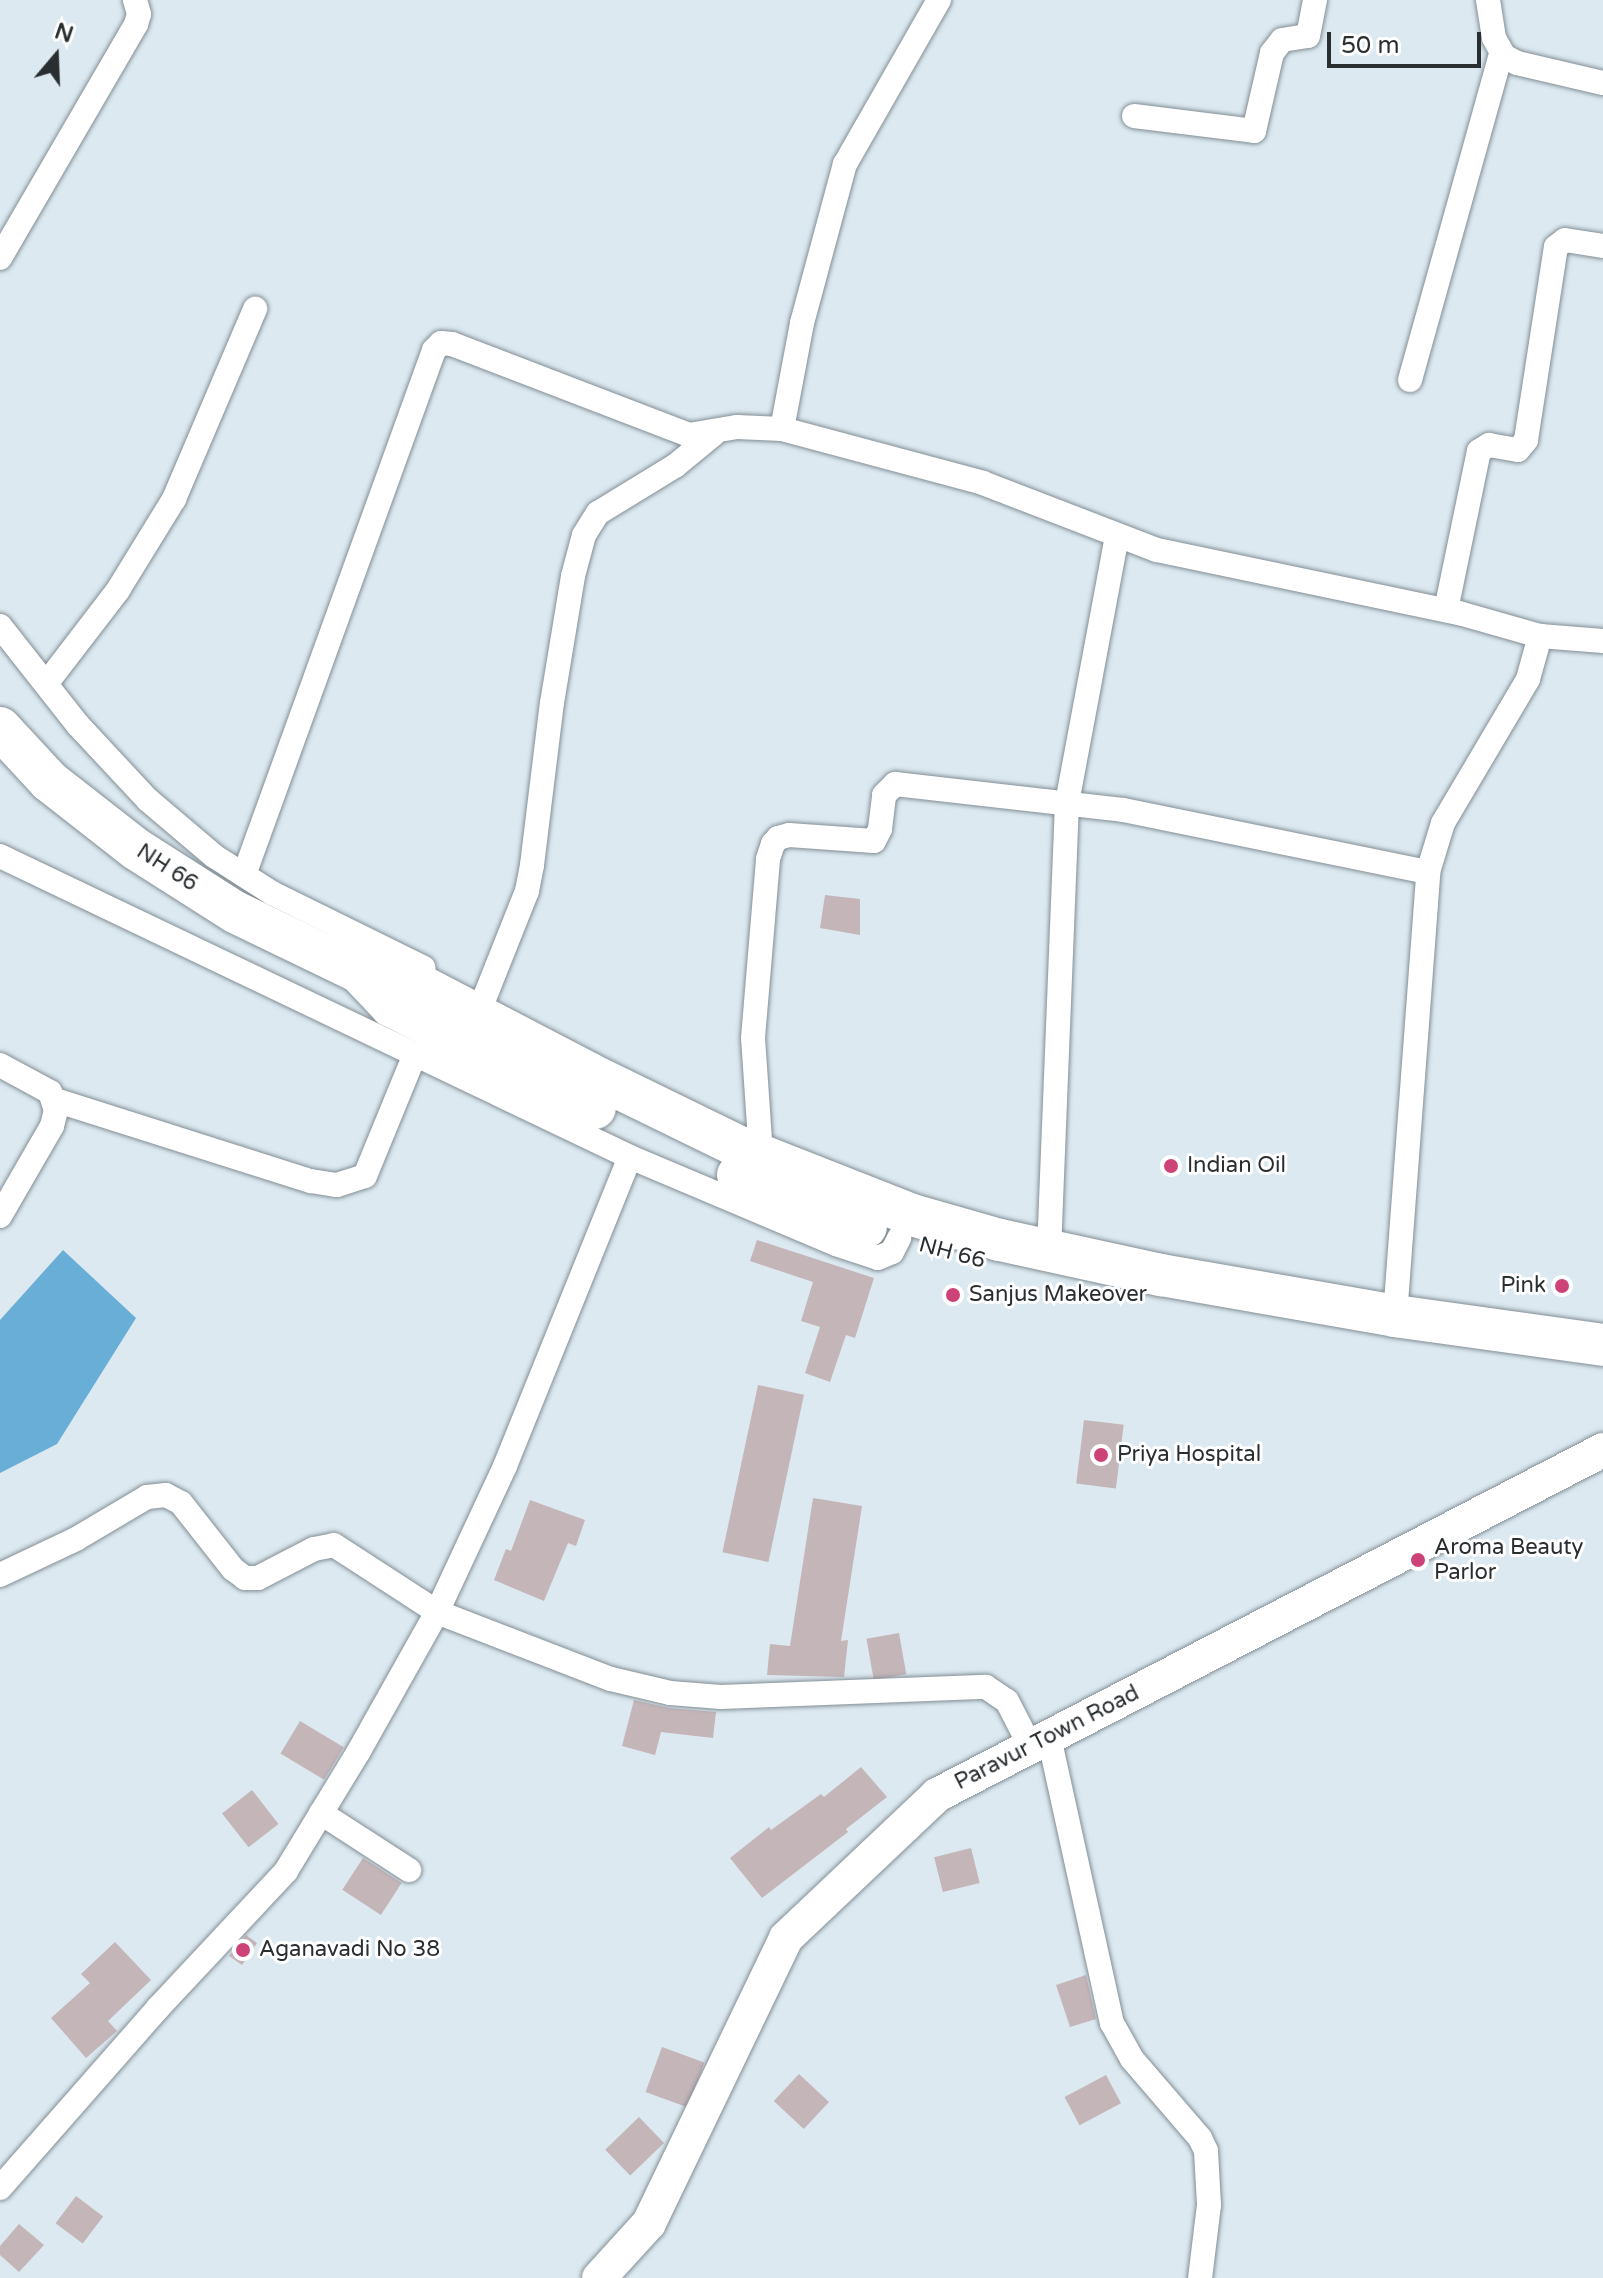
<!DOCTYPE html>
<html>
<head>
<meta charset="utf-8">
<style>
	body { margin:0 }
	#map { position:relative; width:1603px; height:2278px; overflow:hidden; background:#dce9f0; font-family:"Varela Round",sans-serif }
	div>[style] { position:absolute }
	.water>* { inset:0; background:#68aed6 }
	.building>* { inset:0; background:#c4b5b9; transform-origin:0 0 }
	.roads { filter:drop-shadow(0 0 2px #838e95) drop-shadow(0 0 2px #838e95) }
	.minor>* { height:24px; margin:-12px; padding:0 12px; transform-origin:12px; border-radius:12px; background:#fff }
	.secondary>* { height:34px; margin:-17px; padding:0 17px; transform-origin:17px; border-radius:17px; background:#fff }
	.trunk>* { height:42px; margin:-21px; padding:0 21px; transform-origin:21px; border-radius:21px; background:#fff }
	.dots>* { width:22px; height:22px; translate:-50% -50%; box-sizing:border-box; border:4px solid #fff; border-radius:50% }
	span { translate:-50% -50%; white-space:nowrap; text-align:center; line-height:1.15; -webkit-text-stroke:6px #fff; paint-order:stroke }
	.street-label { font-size:22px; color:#292e31 }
	.poi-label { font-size:22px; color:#292e31 }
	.left { translate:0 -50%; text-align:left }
	.right { translate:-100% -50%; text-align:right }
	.north { position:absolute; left:16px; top:16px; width:80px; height:80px; -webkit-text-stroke:6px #fff; paint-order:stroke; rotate:19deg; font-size:22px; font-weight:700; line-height:32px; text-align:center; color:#292e31 }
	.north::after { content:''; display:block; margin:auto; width:28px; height:36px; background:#292e31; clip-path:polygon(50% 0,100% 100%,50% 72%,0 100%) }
	.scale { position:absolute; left:1327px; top:32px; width:154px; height:36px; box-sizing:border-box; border:4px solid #292e31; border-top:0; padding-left:10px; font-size:24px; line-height:28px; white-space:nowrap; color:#292e31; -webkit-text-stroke:6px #fff; paint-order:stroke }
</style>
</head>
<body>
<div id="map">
	<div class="water">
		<i style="clip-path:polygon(63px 1250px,136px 1318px,57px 1444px,0 1473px,0 1320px)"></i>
	</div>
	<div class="building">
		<i style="clip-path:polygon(825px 895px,860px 899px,860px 935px,820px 928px)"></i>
		<i style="clip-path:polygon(757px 1240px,874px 1278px,855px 1338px,846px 1335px,830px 1382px,805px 1373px,820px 1327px,801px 1321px,813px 1282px,750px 1261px)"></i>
		<i style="left:758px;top:1385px;width:47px;height:171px;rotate:12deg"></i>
		<i style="left:1084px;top:1420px;width:40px;height:64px;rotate:7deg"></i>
		<i style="clip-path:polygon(813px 1498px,862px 1506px,841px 1641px,848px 1640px,844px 1677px,767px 1675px,770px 1644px,790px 1646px)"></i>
		<i style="clip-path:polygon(530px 1500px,585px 1520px,576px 1546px,568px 1543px,544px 1601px,494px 1580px,506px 1549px,511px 1551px)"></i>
		<i style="left:899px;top:1633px;width:42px;height:33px;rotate:80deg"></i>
		<i style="clip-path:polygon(634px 1700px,669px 1708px,716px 1712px,713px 1738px,661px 1732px,655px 1755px,622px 1746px)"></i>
		<i style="left:300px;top:1721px;width:51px;height:38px;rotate:31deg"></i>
		<i style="clip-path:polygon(861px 1767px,887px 1797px,846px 1829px,848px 1832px,762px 1898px,730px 1858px,769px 1827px,771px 1830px,821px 1794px,824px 1797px)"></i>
		<i style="left:252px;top:1790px;width:43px;height:38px;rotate:52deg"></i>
		<i style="left:971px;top:1848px;width:36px;height:38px;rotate:76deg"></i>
		<i style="left:363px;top:1858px;width:46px;height:38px;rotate:33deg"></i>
		<i style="clip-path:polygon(246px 1935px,257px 1943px,242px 1965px,229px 1956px)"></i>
		<i style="clip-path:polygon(115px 1942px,151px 1980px,108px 2021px,117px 2031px,86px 2058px,51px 2018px,90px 1983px,81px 1974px)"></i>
		<i style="clip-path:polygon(1086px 1975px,1096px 2019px,1070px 2027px,1056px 1985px)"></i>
		<i style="left:662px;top:2047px;width:45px;height:48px;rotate:20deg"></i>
		<i style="left:799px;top:2074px;width:41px;height:37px;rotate:43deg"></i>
		<i style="left:1106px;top:2075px;width:32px;height:47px;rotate:62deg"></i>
		<i style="left:639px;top:2117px;width:36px;height:47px;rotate:46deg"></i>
		<i style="left:76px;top:2196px;width:34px;height:34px;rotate:37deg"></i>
		<i style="clip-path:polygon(19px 2224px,44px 2245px,19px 2272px,0 2255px,0 2246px)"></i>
	</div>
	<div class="roads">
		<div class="minor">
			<i style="left:1488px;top:0;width:38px;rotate:81deg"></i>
			<i style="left:1494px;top:38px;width:21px;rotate:61deg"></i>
			<i style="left:1504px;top:56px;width:15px;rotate:28deg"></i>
			<i style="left:1517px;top:63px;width:88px;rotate:13.1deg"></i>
			<i style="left:1134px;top:116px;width:121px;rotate:7.1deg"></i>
			<i style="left:1254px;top:131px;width:80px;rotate:-77deg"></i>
			<i style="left:1272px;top:53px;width:16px;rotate:-52deg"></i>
			<i style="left:1282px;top:40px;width:26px;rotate:-9deg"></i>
			<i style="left:1308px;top:36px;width:37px;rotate:-79deg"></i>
			<i style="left:0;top:258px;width:271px;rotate:-59.8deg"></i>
			<i style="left:136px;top:24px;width:10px;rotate:-73deg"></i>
			<i style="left:139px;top:14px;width:15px;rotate:-106deg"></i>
			<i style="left:1410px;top:380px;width:339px;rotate:-74.4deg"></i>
			<i style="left:782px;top:429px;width:108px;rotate:-79.3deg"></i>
			<i style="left:802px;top:323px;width:165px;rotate:-74.9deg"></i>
			<i style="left:845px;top:164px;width:189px;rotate:-60.2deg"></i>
			<i style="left:1446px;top:610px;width:162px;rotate:-78.3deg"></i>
			<i style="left:1479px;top:451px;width:12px;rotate:-31deg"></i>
			<i style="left:1489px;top:445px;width:29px;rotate:10deg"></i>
			<i style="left:1518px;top:450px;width:13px;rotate:-51deg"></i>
			<i style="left:1526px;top:440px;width:195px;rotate:-81.2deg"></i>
			<i style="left:1556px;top:247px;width:11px;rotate:-38deg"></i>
			<i style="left:1565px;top:240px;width:38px;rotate:9deg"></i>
			<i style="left:0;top:626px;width:126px;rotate:51.8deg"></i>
			<i style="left:78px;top:725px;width:103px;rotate:47deg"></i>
			<i style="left:148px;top:800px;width:87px;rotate:40.3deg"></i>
			<i style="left:214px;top:856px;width:69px;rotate:32.5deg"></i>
			<i style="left:272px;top:893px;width:169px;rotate:26.3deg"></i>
			<i style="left:46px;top:684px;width:118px;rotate:-52.5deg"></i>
			<i style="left:118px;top:590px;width:107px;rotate:-58.4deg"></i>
			<i style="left:174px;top:499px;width:207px;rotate:-66.9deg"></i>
			<i style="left:0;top:856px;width:698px;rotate:25.54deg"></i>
			<i style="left:630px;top:1157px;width:224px;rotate:22.9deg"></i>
			<i style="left:836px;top:1244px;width:44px;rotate:18.4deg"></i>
			<i style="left:878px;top:1258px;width:15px;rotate:-23deg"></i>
			<i style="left:892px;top:1252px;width:16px;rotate:-63deg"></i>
			<i style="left:244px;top:875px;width:558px;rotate:-70.1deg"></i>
			<i style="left:434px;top:350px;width:10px;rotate:-45deg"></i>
			<i style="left:441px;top:343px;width:11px;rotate:5deg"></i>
			<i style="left:452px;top:344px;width:254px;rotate:21deg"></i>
			<i style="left:689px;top:435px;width:49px;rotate:-9.5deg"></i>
			<i style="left:737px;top:427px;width:45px;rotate:2.5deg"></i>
			<i style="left:782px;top:429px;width:208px;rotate:15deg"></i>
			<i style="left:983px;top:483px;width:186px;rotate:21.1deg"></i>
			<i style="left:1157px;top:550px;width:309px;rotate:11.8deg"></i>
			<i style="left:1459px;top:613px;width:84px;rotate:15.9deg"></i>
			<i style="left:1540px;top:636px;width:63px;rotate:4.5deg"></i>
			<i style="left:484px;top:999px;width:116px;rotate:-68.3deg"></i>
			<i style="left:527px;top:891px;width:26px;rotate:-79deg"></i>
			<i style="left:532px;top:865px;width:163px;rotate:-83deg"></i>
			<i style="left:552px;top:703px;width:129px;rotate:-80.6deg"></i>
			<i style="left:573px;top:576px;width:42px;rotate:-75deg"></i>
			<i style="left:584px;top:535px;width:26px;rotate:-58deg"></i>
			<i style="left:598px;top:513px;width:90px;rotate:-31.4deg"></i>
			<i style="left:675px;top:466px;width:50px;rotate:-39.4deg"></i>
			<i style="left:0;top:1065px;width:57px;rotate:28.4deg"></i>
			<i style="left:50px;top:1092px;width:19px;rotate:72deg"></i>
			<i style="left:56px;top:1110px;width:16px;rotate:104deg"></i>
			<i style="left:52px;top:1126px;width:104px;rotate:120deg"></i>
			<i style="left:55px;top:1100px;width:269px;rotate:17.6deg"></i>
			<i style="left:311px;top:1181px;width:26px;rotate:9deg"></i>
			<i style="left:337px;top:1185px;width:29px;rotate:-18deg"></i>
			<i style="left:365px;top:1176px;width:132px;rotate:-67.7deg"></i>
			<i style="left:761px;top:1155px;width:117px;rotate:-93.9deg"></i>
			<i style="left:753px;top:1038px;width:180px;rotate:-85.2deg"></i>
			<i style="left:768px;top:859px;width:16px;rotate:-72deg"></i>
			<i style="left:773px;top:844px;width:8px;rotate:-50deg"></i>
			<i style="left:778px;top:838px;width:11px;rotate:-15deg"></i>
			<i style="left:789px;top:835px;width:85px;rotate:4deg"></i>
			<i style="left:874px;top:841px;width:13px;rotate:-63deg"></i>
			<i style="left:880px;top:829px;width:34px;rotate:-83deg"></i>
			<i style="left:884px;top:795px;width:16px;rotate:-45deg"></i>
			<i style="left:895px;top:784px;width:229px;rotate:6.5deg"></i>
			<i style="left:1123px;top:810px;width:311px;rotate:11.5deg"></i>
			<i style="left:1049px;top:1251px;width:448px;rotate:-87.7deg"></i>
			<i style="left:1067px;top:803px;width:272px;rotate:-79.4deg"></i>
			<i style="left:1395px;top:1316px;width:445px;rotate:-85.7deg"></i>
			<i style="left:1428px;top:872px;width:51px;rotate:-73deg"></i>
			<i style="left:1443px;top:823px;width:167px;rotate:-59.4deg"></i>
			<i style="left:1528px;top:679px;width:45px;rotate:-74.4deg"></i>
			<i style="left:0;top:1575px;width:84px;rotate:-25.3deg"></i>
			<i style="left:76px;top:1539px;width:82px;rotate:-30.6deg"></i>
			<i style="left:147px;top:1497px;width:19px;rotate:-6deg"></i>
			<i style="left:166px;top:1495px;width:17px;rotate:28deg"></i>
			<i style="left:181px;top:1503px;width:84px;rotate:51.8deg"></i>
			<i style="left:233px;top:1569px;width:15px;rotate:37deg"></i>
			<i style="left:245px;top:1578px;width:13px"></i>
			<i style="left:258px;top:1578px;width:63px;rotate:-27.4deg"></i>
			<i style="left:314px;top:1549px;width:20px;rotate:-11deg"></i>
			<i style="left:334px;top:1545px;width:123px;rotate:33deg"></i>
			<i style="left:437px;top:1612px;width:186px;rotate:21.1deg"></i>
			<i style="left:611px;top:1679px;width:61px;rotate:13.3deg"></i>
			<i style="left:670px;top:1693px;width:51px;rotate:4.5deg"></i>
			<i style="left:721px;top:1697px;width:265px;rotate:-2.2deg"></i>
			<i style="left:986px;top:1687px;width:25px;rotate:34deg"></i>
			<i style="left:1007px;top:1701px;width:51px;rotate:62.9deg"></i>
			<i style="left:1049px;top:1737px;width:293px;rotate:77.6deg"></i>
			<i style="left:1112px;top:2023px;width:41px;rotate:60.9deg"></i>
			<i style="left:1132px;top:2059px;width:104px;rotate:49.3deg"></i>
			<i style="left:1200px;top:2138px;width:14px;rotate:65deg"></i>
			<i style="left:1206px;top:2151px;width:54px;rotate:86.8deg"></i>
			<i style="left:1209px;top:2205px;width:74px;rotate:97deg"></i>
			<i style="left:321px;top:1813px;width:105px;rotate:32.9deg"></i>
			<i style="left:0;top:2188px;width:240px;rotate:-48.7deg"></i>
			<i style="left:158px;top:2008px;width:187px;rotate:-46.9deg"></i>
			<i style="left:286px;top:1871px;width:140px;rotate:-58.7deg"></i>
			<i style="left:359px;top:1751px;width:159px;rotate:-60.7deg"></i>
			<i style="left:437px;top:1612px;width:161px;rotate:-65deg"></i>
			<i style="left:505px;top:1466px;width:333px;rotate:-68deg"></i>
		</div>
		<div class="secondary">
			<i style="left:599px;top:2278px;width:74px;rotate:-47.7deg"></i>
			<i style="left:649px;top:2223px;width:316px;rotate:-64.3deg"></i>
			<i style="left:786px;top:1938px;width:208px;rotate:-43.4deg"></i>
			<i style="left:937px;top:1795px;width:750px;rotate:-27.38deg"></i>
		</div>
		<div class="trunk">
			<i style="left:0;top:728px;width:72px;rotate:47.2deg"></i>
			<i style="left:49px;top:781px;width:110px;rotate:38deg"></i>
			<i style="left:136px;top:849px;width:117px;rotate:32.5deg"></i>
			<i style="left:235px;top:912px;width:138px;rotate:25.8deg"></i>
			<i style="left:359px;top:972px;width:43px;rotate:5.3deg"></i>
			<i style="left:402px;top:976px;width:212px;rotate:27.5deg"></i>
			<i style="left:590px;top:1074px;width:169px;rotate:26deg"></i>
			<i style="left:742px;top:1148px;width:183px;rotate:21.5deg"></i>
			<i style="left:912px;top:1215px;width:91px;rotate:15.9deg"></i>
			<i style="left:1000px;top:1240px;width:165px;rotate:12.3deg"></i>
			<i style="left:1161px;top:1275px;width:238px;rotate:9.9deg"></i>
			<i style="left:1395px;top:1316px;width:210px;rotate:7.9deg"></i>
			<i style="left:359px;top:972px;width:47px;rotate:46.7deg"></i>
			<i style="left:391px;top:1006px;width:228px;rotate:26.6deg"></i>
			<i style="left:738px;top:1175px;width:138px;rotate:22.1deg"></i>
		</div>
	</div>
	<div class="dots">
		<i style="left:1171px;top:1166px;background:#ce4377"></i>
		<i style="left:1562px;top:1286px;background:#ce4377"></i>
		<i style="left:953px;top:1295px;background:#ce4377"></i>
		<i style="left:1101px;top:1455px;background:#ce4377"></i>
		<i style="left:1418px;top:1560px;background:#ce4377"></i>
		<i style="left:243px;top:1950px;background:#ce4377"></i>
	</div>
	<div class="street-label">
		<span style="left:167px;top:868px;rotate:33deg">NH 66</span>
		<span style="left:952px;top:1253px;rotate:15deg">NH 66</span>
		<span style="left:1047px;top:1738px;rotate:-27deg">Paravur Town Road</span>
	</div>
	<div class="poi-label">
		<span class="left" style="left:1187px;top:1166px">Indian Oil</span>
		<span class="right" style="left:1546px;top:1286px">Pink</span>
		<span class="left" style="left:969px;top:1295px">Sanjus Makeover</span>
		<span class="left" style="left:1117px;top:1455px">Priya Hospital</span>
		<span class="left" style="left:1434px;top:1560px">Aroma Beauty<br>Parlor</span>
		<span class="left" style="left:259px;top:1950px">Aganavadi No 38</span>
	</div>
	<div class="north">N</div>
	<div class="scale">50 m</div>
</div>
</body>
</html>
